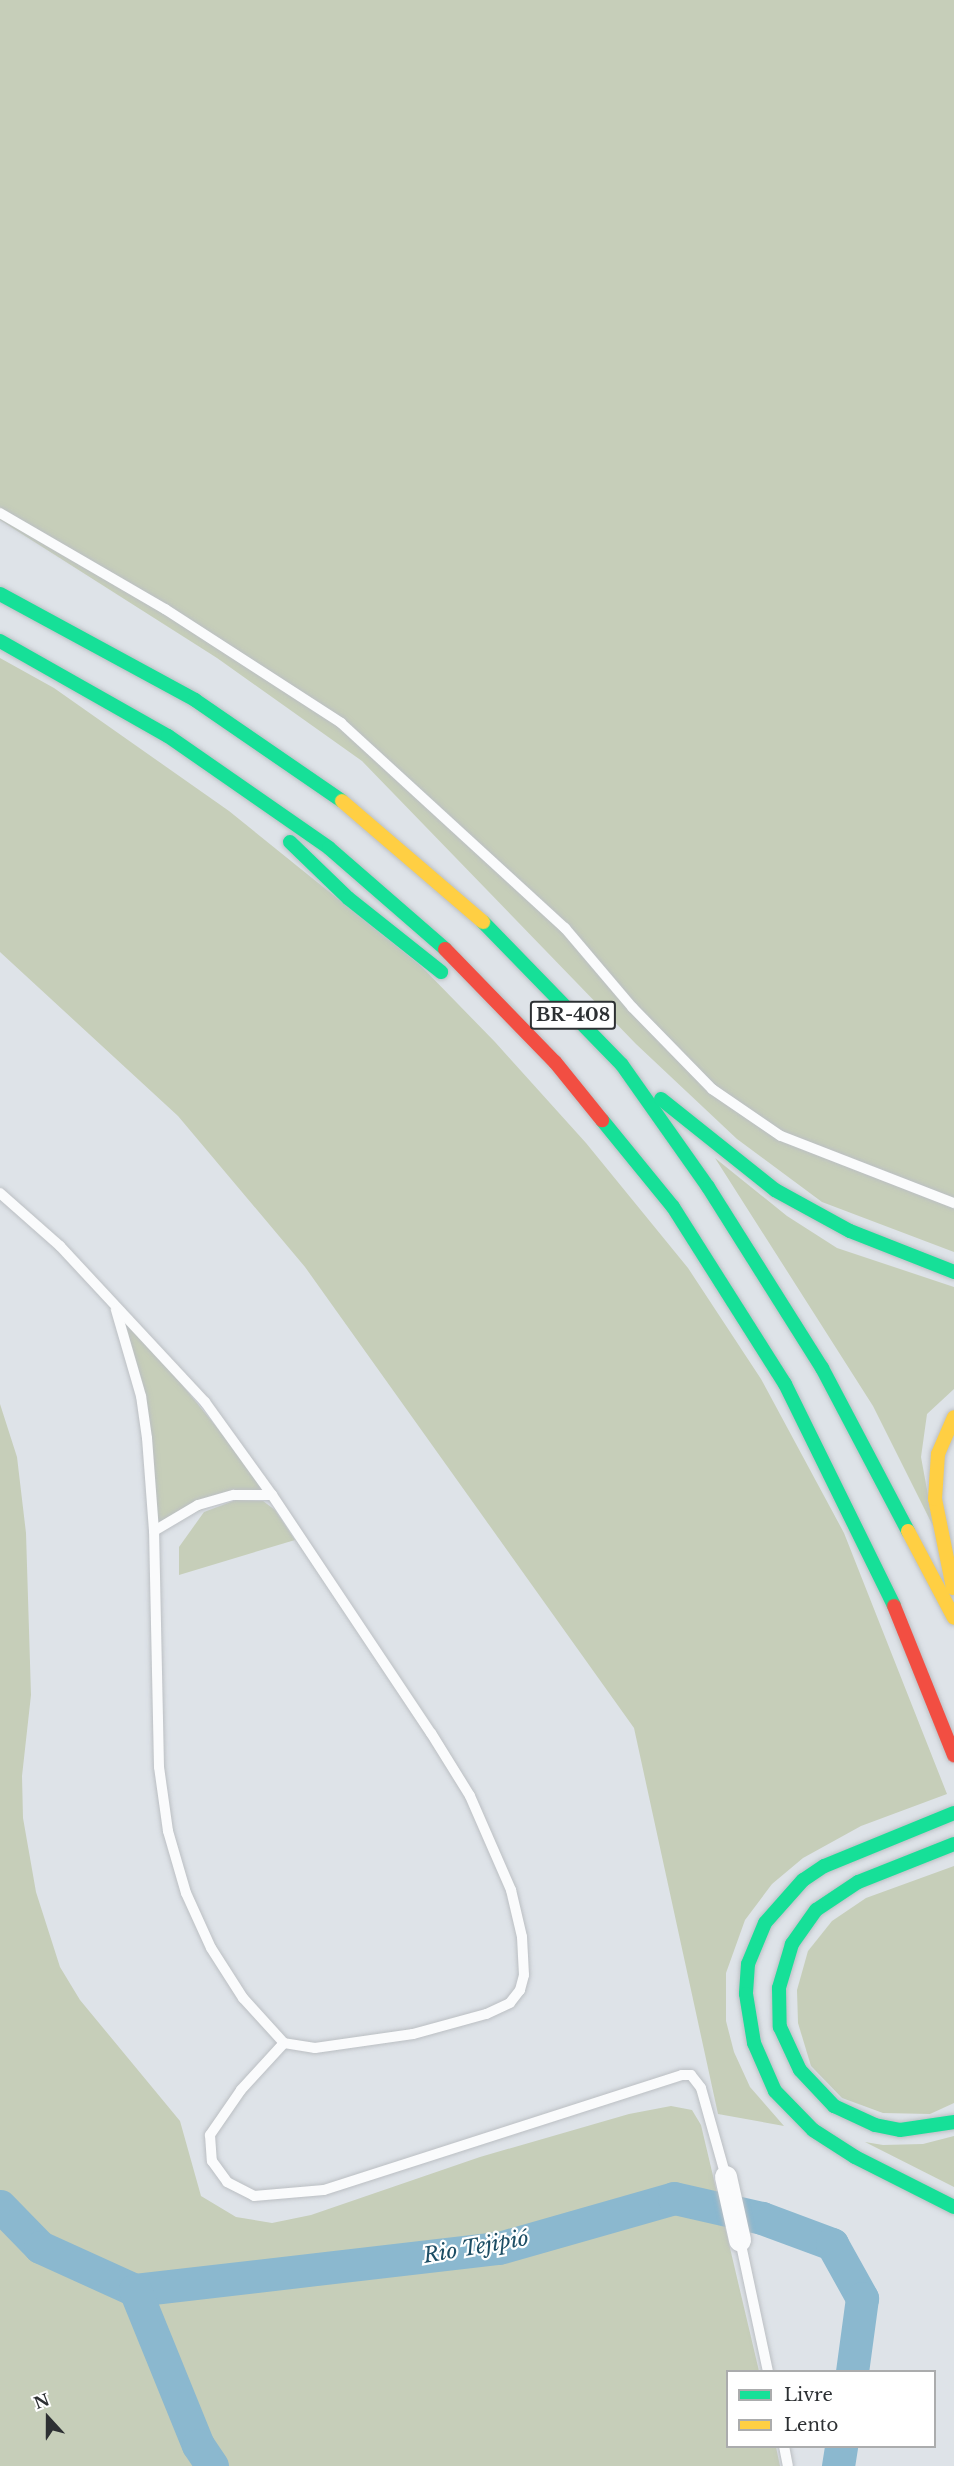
<!DOCTYPE html>
<html>
<head>
<meta charset="utf-8">
<style>
	body { margin:0 }
	#map { position:relative; width:954px; height:2466px; overflow:hidden; background:#dee3e8; font-family:"Libre Baskerville",serif }
	div>[style] { position:absolute }
	.green>* { inset:0; background:#c6ceb9 }
	.river>* { height:33px; margin:-16.5px; padding:0 16.5px; transform-origin:16.5px; border-radius:16.5px; background:#8bb8cf }
	.roads { filter:drop-shadow(0 0 2px #bbbfc3) drop-shadow(0 0 2px #bbbfc3) }
	.lane>* { height:10px; margin:-5px; padding:0 5px; transform-origin:5px; border-radius:5px; background:#fafbfc }
	.street>* { height:22px; margin:-11px; padding:0 11px; transform-origin:11px; border-radius:11px; background:#fafbfc }
	.fast>* { height:14px; margin:-7px; padding:0 7px; transform-origin:7px; border-radius:7px; background:#16e098 }
	.slow>* { height:14px; margin:-7px; padding:0 7px; transform-origin:7px; border-radius:7px; background:#ffcf43 }
	.jam>* { height:14px; margin:-7px; padding:0 7px; transform-origin:7px; border-radius:7px; background:#f24e42 }
	span { translate:-50% -50%; white-space:nowrap; text-align:center; line-height:1.15; -webkit-text-stroke:4.5px #fff; paint-order:stroke }
	.shield-label span { padding:2px 4px; background:#fff; border:2px solid; border-radius:4px; -webkit-text-stroke-width:0 }
	.shield-label { font-size:18px; color:#2d3033; font-weight:700 }
	.water-label { font-size:21px; color:#1c4d64; font-style:italic }
	.legend { position:absolute; left:726px; top:2370px; width:210px; height:78px; box-sizing:border-box; background:#fff; border:2px solid #abacad; margin:0; padding:8px 10px; list-style:none; font-size:18px; color:#2d3033 }
	.legend li { display:flex; align-items:center; gap:12px; height:30px }
	.legend b { width:30px; border:2px solid #abacad }
	.north { position:absolute; left:18px; top:2388px; width:60px; height:60px; -webkit-text-stroke:4px #fff; paint-order:stroke; rotate:339deg; font-size:16px; font-weight:700; line-height:24px; text-align:center; color:#2d3033 }
	.north::after { content:''; display:block; margin:auto; width:21px; height:27px; background:#2d3033; clip-path:polygon(50% 0,100% 100%,50% 72%,0 100%) }
</style>
</head>
<body>
<div id="map">
	<div class="green">
		<i style="clip-path:polygon(0 0,954px 0,954px 1252px,822px 1202px,737px 1139px,636px 1044px,362px 761px,217px 658px,0 520px)"></i>
		<i style="clip-path:polygon(0 658px,54px 688px,229px 811px,420px 965px,495px 1042px,586px 1143px,688px 1268px,761px 1379px,844px 1533px,947px 1794px,861px 1826px,803px 1858px,772px 1884px,745px 1920px,726px 1973px,726px 2021px,734px 2052px,750px 2087px,784px 2126px,718px 2114px,634px 1728px,305px 1267px,178px 1116px,0 952px)"></i>
		<i style="clip-path:polygon(715px 1158px,787px 1216px,837px 1248px,954px 1287px,954px 1389px,927px 1414px,921px 1457px,934px 1528px,873px 1406px)"></i>
		<i style="clip-path:polygon(116px 1310px,174px 1375px,272px 1495px,234px 1495px,154px 1531px,147px 1438px)"></i>
		<i style="clip-path:polygon(0 1404px,17px 1457px,26px 1533px,31px 1695px,22px 1776px,23px 1818px,36px 1892px,60px 1967px,80px 2000px,180px 2121px,201px 2196px,236px 2217px,272px 2223px,311px 2215px,480px 2157px,629px 2114px,671px 2106px,692px 2110px,701px 2125px,759px 2371px,728px 2372px,728px 2446px,776px 2447px,780px 2466px,0 2466px)"></i>
		<i style="clip-path:polygon(236px 1500px,263px 1501px,275px 1510px,295px 1540px,179px 1575px,179px 1547px,204px 1512px)"></i>
		<i style="clip-path:polygon(954px 1866px,954px 2103px,930px 2114px,883px 2113px,842px 2098px,811px 2066px,798px 2023px,797px 1990px,808px 1951px,832px 1921px,866px 1898px)"></i>
		<i style="clip-path:polygon(954px 2136px,954px 2187px,865px 2142px,883px 2145px,923px 2144px)"></i>
	</div>
	<div class="river">
		<i style="left:0;top:2206px;width:57px;rotate:45.7deg"></i>
		<i style="left:40px;top:2247px;width:104px;rotate:24.4deg"></i>
		<i style="left:135px;top:2290px;width:366px;rotate:-6.6deg"></i>
		<i style="left:499px;top:2248px;width:182px;rotate:-15.9deg"></i>
		<i style="left:674px;top:2198px;width:90px;rotate:12.8deg"></i>
		<i style="left:762px;top:2218px;width:75px;rotate:20.4deg"></i>
		<i style="left:832px;top:2244px;width:62px;rotate:60.9deg"></i>
		<i style="left:862px;top:2298px;width:75px;rotate:97.7deg"></i>
		<i style="left:135px;top:2290px;width:167px;rotate:67.9deg"></i>
		<i style="left:198px;top:2445px;width:25px;rotate:56deg"></i>
		<i style="left:838px;top:2466px;width:20px;rotate:-81deg"></i>
	</div>
	<div class="roads">
		<div class="lane">
			<i style="left:0;top:513px;width:191px;rotate:30.2deg"></i>
			<i style="left:165px;top:609px;width:210px;rotate:32.9deg"></i>
			<i style="left:341px;top:723px;width:304px;rotate:42.5deg"></i>
			<i style="left:565px;top:928px;width:104px;rotate:49.7deg"></i>
			<i style="left:632px;top:1007px;width:115px;rotate:45.7deg"></i>
			<i style="left:712px;top:1089px;width:83px;rotate:34.3deg"></i>
			<i style="left:781px;top:1136px;width:186px;rotate:21.2deg"></i>
			<i style="left:0;top:1193px;width:80px;rotate:41.5deg"></i>
			<i style="left:60px;top:1246px;width:213px;rotate:47.1deg"></i>
			<i style="left:205px;top:1402px;width:115px;rotate:54.2deg"></i>
			<i style="left:272px;top:1495px;width:286px;rotate:56.3deg"></i>
			<i style="left:431px;top:1733px;width:74px;rotate:58.2deg"></i>
			<i style="left:470px;top:1796px;width:103px;rotate:66.4deg"></i>
			<i style="left:511px;top:1890px;width:48px;rotate:76.8deg"></i>
			<i style="left:522px;top:1937px;width:38px;rotate:87deg"></i>
			<i style="left:524px;top:1975px;width:16px;rotate:105deg"></i>
			<i style="left:520px;top:1990px;width:16px;rotate:128deg"></i>
			<i style="left:510px;top:2003px;width:26px;rotate:155deg"></i>
			<i style="left:486px;top:2014px;width:76px;rotate:164.7deg"></i>
			<i style="left:413px;top:2034px;width:99px;rotate:171.9deg"></i>
			<i style="left:315px;top:2048px;width:31px;rotate:-171deg"></i>
			<i style="left:284px;top:2043px;width:61px;rotate:-132.3deg"></i>
			<i style="left:243px;top:1998px;width:59px;rotate:-122.6deg"></i>
			<i style="left:211px;top:1948px;width:60px;rotate:-114.4deg"></i>
			<i style="left:186px;top:1893px;width:65px;rotate:-106.2deg"></i>
			<i style="left:168px;top:1831px;width:65px;rotate:-98deg"></i>
			<i style="left:159px;top:1767px;width:236px;rotate:-91.2deg"></i>
			<i style="left:154px;top:1531px;width:93px;rotate:-94.3deg"></i>
			<i style="left:147px;top:1438px;width:42px;rotate:-98.1deg"></i>
			<i style="left:141px;top:1396px;width:90px;rotate:-106.2deg"></i>
			<i style="left:154px;top:1531px;width:51px;rotate:-30.6deg"></i>
			<i style="left:198px;top:1505px;width:37px;rotate:-16deg"></i>
			<i style="left:234px;top:1495px;width:38px"></i>
			<i style="left:284px;top:2043px;width:64px;rotate:132.5deg"></i>
			<i style="left:241px;top:2090px;width:55px;rotate:124.6deg"></i>
			<i style="left:210px;top:2135px;width:26px;rotate:86deg"></i>
			<i style="left:212px;top:2161px;width:26px;rotate:54deg"></i>
			<i style="left:227px;top:2182px;width:30px;rotate:27deg"></i>
			<i style="left:254px;top:2196px;width:70px;rotate:-4.9deg"></i>
			<i style="left:324px;top:2190px;width:376px;rotate:-17.8deg"></i>
			<i style="left:682px;top:2075px;width:9px"></i>
			<i style="left:691px;top:2075px;width:16px;rotate:52deg"></i>
			<i style="left:701px;top:2088px;width:92px;rotate:74.3deg"></i>
			<i style="left:740px;top:2240px;width:135px;rotate:78deg"></i>
			<i style="left:784px;top:2446px;width:20px;rotate:79deg"></i>
		</div>
		<div class="street">
			<i style="left:726px;top:2177px;width:65px;rotate:77.5deg"></i>
		</div>
		<div class="fast">
			<i style="left:0;top:594px;width:222px;rotate:28.5deg"></i>
			<i style="left:195px;top:700px;width:178px;rotate:34.5deg"></i>
			<i style="left:0;top:641px;width:193px;rotate:29.5deg"></i>
			<i style="left:168px;top:736px;width:196px;rotate:34.8deg"></i>
			<i style="left:329px;top:848px;width:154px;rotate:41deg"></i>
			<i style="left:290px;top:842px;width:81px;rotate:44deg"></i>
			<i style="left:348px;top:898px;width:119px;rotate:38.5deg"></i>
			<i style="left:483px;top:922px;width:199px;rotate:45.8deg"></i>
			<i style="left:622px;top:1065px;width:149px;rotate:54.8deg"></i>
			<i style="left:708px;top:1187px;width:214px;rotate:57.8deg"></i>
			<i style="left:822px;top:1368px;width:184px;rotate:62.2deg"></i>
			<i style="left:661px;top:1099px;width:146px;rotate:38.6deg"></i>
			<i style="left:775px;top:1190px;width:85px;rotate:28.7deg"></i>
			<i style="left:850px;top:1231px;width:112px;rotate:21.5deg"></i>
			<i style="left:602px;top:1120px;width:112px;rotate:50.8deg"></i>
			<i style="left:673px;top:1207px;width:209px;rotate:57.7deg"></i>
			<i style="left:785px;top:1384px;width:247px;rotate:63.8deg"></i>
			<i style="left:954px;top:1813px;width:140px;rotate:157.8deg"></i>
			<i style="left:824px;top:1866px;width:25px;rotate:146deg"></i>
			<i style="left:803px;top:1880px;width:57px;rotate:131.5deg"></i>
			<i style="left:765px;top:1923px;width:44px;rotate:112.5deg"></i>
			<i style="left:748px;top:1964px;width:30px;rotate:94deg"></i>
			<i style="left:746px;top:1994px;width:50px;rotate:80.7deg"></i>
			<i style="left:754px;top:2043px;width:52px;rotate:66.4deg"></i>
			<i style="left:775px;top:2091px;width:54px;rotate:45.7deg"></i>
			<i style="left:813px;top:2130px;width:50px;rotate:32.7deg"></i>
			<i style="left:855px;top:2157px;width:111px;rotate:26.8deg"></i>
			<i style="left:954px;top:1844px;width:103px;rotate:158.4deg"></i>
			<i style="left:858px;top:1882px;width:50px;rotate:146.3deg"></i>
			<i style="left:816px;top:1910px;width:42px;rotate:125.2deg"></i>
			<i style="left:792px;top:1944px;width:46px;rotate:106.5deg"></i>
			<i style="left:779px;top:1988px;width:39px;rotate:89deg"></i>
			<i style="left:780px;top:2027px;width:47px;rotate:65.1deg"></i>
			<i style="left:800px;top:2070px;width:50px;rotate:46.6deg"></i>
			<i style="left:834px;top:2106px;width:45px;rotate:24.9deg"></i>
			<i style="left:875px;top:2125px;width:25px;rotate:11deg"></i>
			<i style="left:900px;top:2130px;width:55px;rotate:-8.4deg"></i>
		</div>
		<div class="slow">
			<i style="left:342px;top:801px;width:186px;rotate:40.6deg"></i>
			<i style="left:908px;top:1531px;width:98px;rotate:62.1deg"></i>
			<i style="left:953px;top:1588px;width:91px;rotate:-101.4deg"></i>
			<i style="left:935px;top:1499px;width:45px;rotate:-86.2deg"></i>
			<i style="left:938px;top:1454px;width:40px;rotate:-66.6deg"></i>
		</div>
		<div class="jam">
			<i style="left:445px;top:949px;width:158px;rotate:45.8deg"></i>
			<i style="left:555px;top:1062px;width:75px;rotate:51deg"></i>
			<i style="left:894px;top:1606px;width:161px;rotate:68.1deg"></i>
		</div>
	</div>
	<div class="shield-label">
		<span style="left:573px;top:1015px">BR-408</span>
	</div>
	<div class="water-label">
		<span style="left:476px;top:2247px;rotate:-10deg">Rio Tejipió</span>
	</div>
	<ul class="legend">
	<li><b style="height:8px;background:#16e098"></b>Livre</li>
	<li><b style="height:8px;background:#ffcf43"></b>Lento</li>
	</ul>
	<div class="north">N</div>
</div>
</body>
</html>
